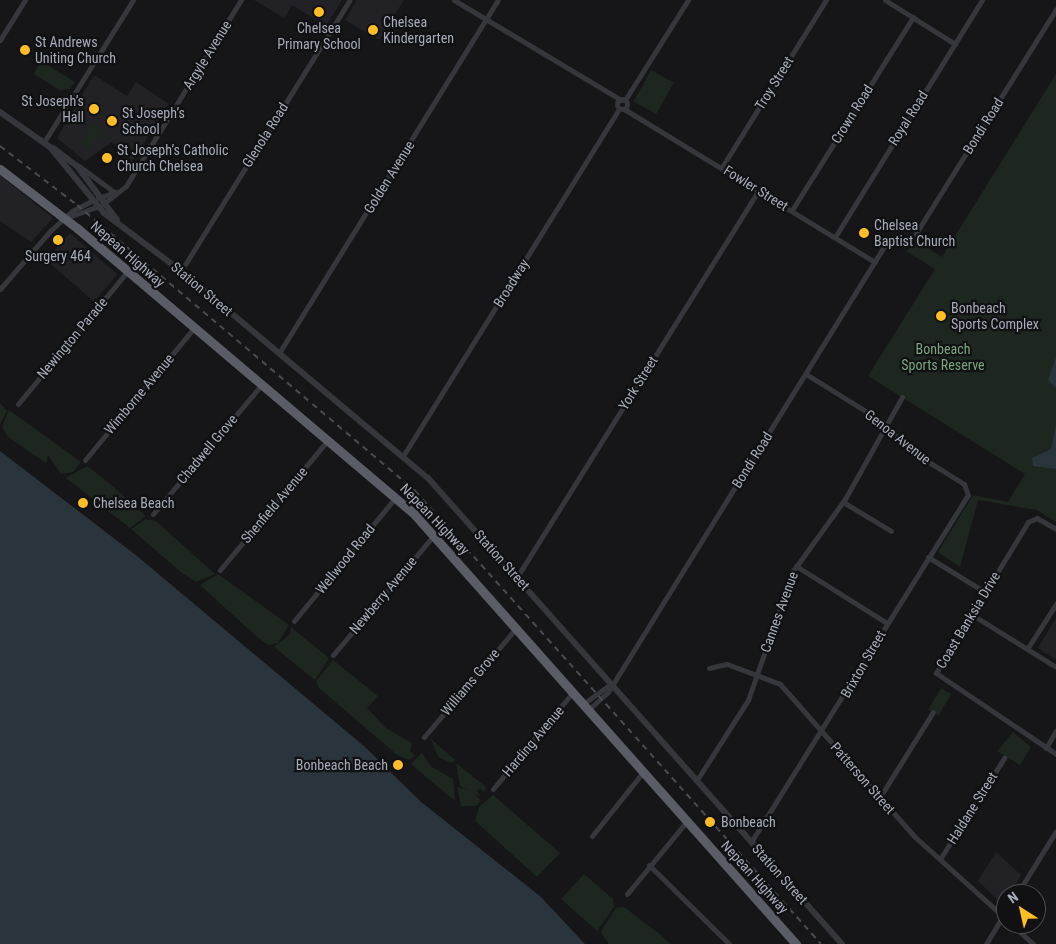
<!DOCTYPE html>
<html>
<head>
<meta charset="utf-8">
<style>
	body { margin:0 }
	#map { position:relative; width:1056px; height:944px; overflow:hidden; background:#161618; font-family:"Roboto Condensed",sans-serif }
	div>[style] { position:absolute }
	.built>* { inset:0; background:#222125; transform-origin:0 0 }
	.green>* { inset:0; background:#1d261f; transform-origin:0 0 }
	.water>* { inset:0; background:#2a343d }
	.minor>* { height:5px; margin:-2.5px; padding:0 2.5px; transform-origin:2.5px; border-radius:2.5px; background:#36373d }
	.minor>.ring { margin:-2.5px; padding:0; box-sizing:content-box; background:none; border:5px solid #36373d; border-radius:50% }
	.tertiary>* { height:6px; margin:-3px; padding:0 3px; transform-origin:3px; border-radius:3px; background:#36373d }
	.trunk>* { height:9px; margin:-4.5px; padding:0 4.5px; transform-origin:4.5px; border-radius:4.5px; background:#5a5c66 }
	.rail>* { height:2px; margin-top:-1px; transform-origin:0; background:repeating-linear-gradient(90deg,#494b52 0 6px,transparent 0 11px) }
	.dots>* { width:14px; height:14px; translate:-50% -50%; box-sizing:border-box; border:2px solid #111113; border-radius:50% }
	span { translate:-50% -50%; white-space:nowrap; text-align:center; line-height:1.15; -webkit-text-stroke:4.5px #111113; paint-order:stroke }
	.poi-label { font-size:14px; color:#a6acb9 }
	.left { translate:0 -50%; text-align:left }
	.right { translate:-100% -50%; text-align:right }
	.street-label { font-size:14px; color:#a6acb9 }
	.park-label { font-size:14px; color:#7ca680 }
	.north { position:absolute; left:996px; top:884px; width:50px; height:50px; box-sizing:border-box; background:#111113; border:1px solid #4d4f55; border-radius:50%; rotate:325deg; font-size:14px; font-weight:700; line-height:20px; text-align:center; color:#a6acb9 }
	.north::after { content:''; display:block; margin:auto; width:18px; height:22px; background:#ffbd26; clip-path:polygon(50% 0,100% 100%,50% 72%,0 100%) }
</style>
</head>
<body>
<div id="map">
	<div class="built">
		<i style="clip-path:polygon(254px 0,342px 0,326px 26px,292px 5px,284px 18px)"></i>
		<i style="clip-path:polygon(357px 0,404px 0,379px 40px,345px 20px)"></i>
		<i style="clip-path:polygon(94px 75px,127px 96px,136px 82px,169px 104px,132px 162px,112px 142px,85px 161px,57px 138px)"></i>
		<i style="clip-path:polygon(0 175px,53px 218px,31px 242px,0 221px)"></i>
		<i style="left:70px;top:233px;width:63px;height:36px;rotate:41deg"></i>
		<i style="clip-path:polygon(1056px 618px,1056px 660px,1038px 648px)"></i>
		<i style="clip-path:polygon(996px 852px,1021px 875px,1003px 905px,978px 881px)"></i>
	</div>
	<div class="green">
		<i style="clip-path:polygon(41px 61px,75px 82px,70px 89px,59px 90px,34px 74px)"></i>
		<i style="left:651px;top:70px;width:26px;height:36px;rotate:29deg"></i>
		<i style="clip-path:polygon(1056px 74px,1056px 522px,1037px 510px,978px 500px,960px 567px,938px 552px,973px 495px,1008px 502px,1025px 474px,868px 376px,935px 269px,906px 251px,918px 242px,942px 257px)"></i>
		<i style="clip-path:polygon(92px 124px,110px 133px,101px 132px,106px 140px,99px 136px,90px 150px,80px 143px)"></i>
		<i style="clip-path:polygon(0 403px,7px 411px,0 425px)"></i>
		<i style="clip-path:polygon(9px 410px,81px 462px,73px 472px,61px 474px,48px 455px,46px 463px,8px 437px,2px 427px)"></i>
		<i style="clip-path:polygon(87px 466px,108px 482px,146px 516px,130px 528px,66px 478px)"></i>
		<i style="clip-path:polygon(146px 519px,156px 521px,215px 574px,196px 582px,182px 573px,131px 529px)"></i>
		<i style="clip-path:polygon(218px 574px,289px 625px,278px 643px,268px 645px,257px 637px,200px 585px)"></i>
		<i style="clip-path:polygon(291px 627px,329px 658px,315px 680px,274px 647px,290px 634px)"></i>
		<i style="clip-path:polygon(333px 660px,378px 696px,367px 708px,386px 728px,412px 743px,410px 751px,415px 756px,408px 760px,396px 754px,319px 688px,316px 681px)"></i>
		<i style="left:941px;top:688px;width:12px;height:25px;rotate:31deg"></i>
		<i style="clip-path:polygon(1013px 732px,1031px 747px,1020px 765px,997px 751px)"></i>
		<i style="clip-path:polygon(431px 739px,455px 760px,452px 763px,438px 757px)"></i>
		<i style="clip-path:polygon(422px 753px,432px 767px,453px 779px,455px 801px,411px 764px)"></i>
		<i style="clip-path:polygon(456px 763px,486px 787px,484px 792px,480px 788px,477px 791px,480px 797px,460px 786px)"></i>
		<i style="clip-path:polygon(457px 787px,472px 791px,481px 801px,476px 806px,461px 806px)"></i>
		<i style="clip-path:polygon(493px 795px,560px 853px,537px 877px,475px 821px,479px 807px)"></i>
		<i style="clip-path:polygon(584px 874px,613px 899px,614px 907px,597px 931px,561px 899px)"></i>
		<i style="clip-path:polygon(624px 907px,661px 935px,670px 944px,609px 944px,601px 933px,603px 928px,616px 908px)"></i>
	</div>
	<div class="water">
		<i style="clip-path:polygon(1056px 357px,1056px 388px,1048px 380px)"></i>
		<i style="clip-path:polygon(1056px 425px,1056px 469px,1033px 466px,1032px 458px,1051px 449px)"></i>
		<i style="clip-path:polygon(0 451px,137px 556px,365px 747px,420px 801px,541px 897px,585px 944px,0 944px)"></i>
	</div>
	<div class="minor">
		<i style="left:454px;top:0;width:195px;rotate:30.9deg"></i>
		<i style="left:885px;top:0;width:83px;rotate:32.2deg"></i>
		<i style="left:0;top:40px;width:47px;rotate:-58deg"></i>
		<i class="ring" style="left:617px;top:99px;width:5px;height:5px"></i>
		<i style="left:625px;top:100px;width:118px;rotate:-57.8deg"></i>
		<i style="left:624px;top:109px;width:294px;rotate:31.4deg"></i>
		<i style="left:44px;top:142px;width:168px;rotate:-57.9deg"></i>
		<i style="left:79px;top:166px;width:44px;rotate:36.6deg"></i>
		<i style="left:722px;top:167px;width:197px;rotate:-58.1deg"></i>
		<i style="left:98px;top:198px;width:18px;rotate:-19deg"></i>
		<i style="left:103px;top:204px;width:29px;rotate:-38deg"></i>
		<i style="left:126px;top:186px;width:219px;rotate:-58.3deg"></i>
		<i style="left:792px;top:210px;width:228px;rotate:-57.9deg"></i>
		<i style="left:66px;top:218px;width:33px;rotate:-20deg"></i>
		<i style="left:835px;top:237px;width:279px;rotate:-58.2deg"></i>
		<i style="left:181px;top:271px;width:319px;rotate:-58.1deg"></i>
		<i style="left:0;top:289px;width:77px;rotate:-49.2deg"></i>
		<i style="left:50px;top:231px;width:30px;rotate:-42deg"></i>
		<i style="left:72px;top:211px;width:22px;rotate:-27deg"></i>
		<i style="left:279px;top:353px;width:415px;rotate:-58.2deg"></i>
		<i style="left:18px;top:404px;width:171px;rotate:-50.5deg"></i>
		<i style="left:403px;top:456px;width:409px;rotate:-58.1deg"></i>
		<i style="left:85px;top:460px;width:171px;rotate:-50.5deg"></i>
		<i style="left:843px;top:502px;width:56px;rotate:31.1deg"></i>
		<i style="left:153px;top:514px;width:170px;rotate:-50deg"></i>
		<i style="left:1056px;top:529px;width:22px;rotate:-150deg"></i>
		<i style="left:1037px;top:518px;width:10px;rotate:156deg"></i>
		<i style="left:1028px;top:522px;width:177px;rotate:121.4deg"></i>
		<i style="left:936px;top:673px;width:145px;rotate:34deg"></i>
		<i style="left:928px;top:557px;width:67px;rotate:31.6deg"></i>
		<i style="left:796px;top:566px;width:107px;rotate:32.1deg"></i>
		<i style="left:220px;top:570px;width:169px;rotate:-50.3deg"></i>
		<i style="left:517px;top:577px;width:456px;rotate:-58deg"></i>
		<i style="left:971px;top:614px;width:100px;rotate:31.9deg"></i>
		<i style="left:294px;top:621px;width:159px;rotate:-50.6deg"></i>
		<i style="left:1027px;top:649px;width:54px;rotate:-57.2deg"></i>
		<i style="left:333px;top:655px;width:157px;rotate:-49.9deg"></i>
		<i style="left:709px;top:668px;width:18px;rotate:-13deg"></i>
		<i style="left:727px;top:664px;width:57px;rotate:20.7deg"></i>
		<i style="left:780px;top:684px;width:204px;rotate:48.6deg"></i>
		<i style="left:915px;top:837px;width:122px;rotate:42deg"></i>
		<i style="left:583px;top:704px;width:34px;rotate:-36deg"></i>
		<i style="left:588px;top:710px;width:27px;rotate:-42deg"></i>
		<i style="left:608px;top:692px;width:532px;rotate:-58.22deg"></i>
		<i style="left:888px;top:240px;width:25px;rotate:-5deg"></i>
		<i style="left:913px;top:238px;width:270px;rotate:-58deg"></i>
		<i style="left:424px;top:737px;width:143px;rotate:-49.8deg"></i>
		<i style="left:1046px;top:748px;width:20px;rotate:-60deg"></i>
		<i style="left:697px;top:780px;width:95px;rotate:-57.5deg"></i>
		<i style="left:748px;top:700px;width:137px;rotate:-70.8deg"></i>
		<i style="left:793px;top:571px;width:89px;rotate:-54.2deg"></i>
		<i style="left:845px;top:499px;width:117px;rotate:-60.8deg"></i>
		<i style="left:493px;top:789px;width:126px;rotate:-50.5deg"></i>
		<i style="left:880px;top:797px;width:100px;rotate:-58.1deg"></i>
		<i style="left:592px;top:836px;width:82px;rotate:-51.4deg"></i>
		<i style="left:751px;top:842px;width:409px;rotate:-58deg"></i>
		<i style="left:968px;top:495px;width:12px;rotate:-110deg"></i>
		<i style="left:964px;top:484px;width:62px;rotate:-148.1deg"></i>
		<i style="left:911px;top:451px;width:44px;rotate:-135deg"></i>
		<i style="left:880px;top:420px;width:87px;rotate:-148.1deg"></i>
		<i style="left:940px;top:859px;width:120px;rotate:-57.6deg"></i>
		<i style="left:649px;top:865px;width:112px;rotate:44.6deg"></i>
		<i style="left:627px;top:894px;width:94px;rotate:-50.6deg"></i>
		<i style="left:1017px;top:894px;width:74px;rotate:-58.2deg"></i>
		<i style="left:1011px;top:924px;width:30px;rotate:42deg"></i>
		<i style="left:986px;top:944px;width:39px;rotate:-59deg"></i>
	</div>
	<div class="tertiary">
		<i style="left:0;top:112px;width:61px;rotate:35deg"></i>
		<i style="left:50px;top:147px;width:85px;rotate:50.7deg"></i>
		<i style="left:104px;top:213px;width:96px;rotate:37deg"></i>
		<i style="left:181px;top:271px;width:322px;rotate:40deg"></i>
		<i style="left:428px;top:478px;width:623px;rotate:48.38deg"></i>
		<i style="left:53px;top:148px;width:30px;rotate:37deg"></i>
		<i style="left:77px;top:166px;width:67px;rotate:53.5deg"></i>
	</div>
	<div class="trunk">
		<i style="left:0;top:169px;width:97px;rotate:37.5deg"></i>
		<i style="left:77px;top:228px;width:443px;rotate:40.3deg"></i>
		<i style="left:415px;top:515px;width:574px;rotate:48.39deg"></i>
	</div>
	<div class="rail">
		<i style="left:0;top:146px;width:97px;rotate:37.5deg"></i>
		<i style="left:77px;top:205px;width:443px;rotate:40.2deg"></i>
		<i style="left:415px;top:491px;width:608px;rotate:48.13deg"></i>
	</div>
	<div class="dots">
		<i style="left:319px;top:12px;background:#ffbd26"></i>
		<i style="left:373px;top:30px;background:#ffbd26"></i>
		<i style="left:25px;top:50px;background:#ffbd26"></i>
		<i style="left:94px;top:109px;background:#ffbd26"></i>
		<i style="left:112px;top:121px;background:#ffbd26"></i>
		<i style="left:107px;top:158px;background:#ffbd26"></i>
		<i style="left:864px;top:233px;background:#ffbd26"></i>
		<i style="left:58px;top:240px;background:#ffbd26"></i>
		<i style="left:941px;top:316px;background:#ffbd26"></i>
		<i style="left:83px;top:503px;background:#ffbd26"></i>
		<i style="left:398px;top:765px;background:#ffbd26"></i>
		<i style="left:710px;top:822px;background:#ffbd26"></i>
	</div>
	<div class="poi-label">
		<span class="left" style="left:383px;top:30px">Chelsea<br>Kindergarten</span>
		<span style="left:319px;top:36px">Chelsea<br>Primary School</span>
		<span class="left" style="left:35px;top:50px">St Andrews<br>Uniting Church</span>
		<span class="right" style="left:84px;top:109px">St Joseph’s<br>Hall</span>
		<span class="left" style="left:122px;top:121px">St Joseph’s<br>School</span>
		<span class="left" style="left:117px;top:158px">St Joseph’s Catholic<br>Church Chelsea</span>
		<span class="left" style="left:874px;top:233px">Chelsea<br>Baptist Church</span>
		<span style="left:58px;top:256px">Surgery 464</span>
		<span class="left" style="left:951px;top:316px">Bonbeach<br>Sports Complex</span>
		<span class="left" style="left:93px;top:503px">Chelsea Beach</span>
		<span class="right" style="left:388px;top:765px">Bonbeach Beach</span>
		<span class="left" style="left:721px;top:822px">Bonbeach</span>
	</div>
	<div class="street-label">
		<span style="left:207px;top:55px;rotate:-58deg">Argyle Avenue</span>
		<span style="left:774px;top:83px;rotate:-58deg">Troy Street</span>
		<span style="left:852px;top:114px;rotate:-58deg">Crown Road</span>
		<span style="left:908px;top:118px;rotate:-58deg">Royal Road</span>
		<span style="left:983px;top:126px;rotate:-58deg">Bondi Road</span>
		<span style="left:265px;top:135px;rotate:-58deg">Glenola Road</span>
		<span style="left:389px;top:177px;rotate:-58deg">Golden Avenue</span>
		<span style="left:756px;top:188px;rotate:32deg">Fowler Street</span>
		<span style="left:128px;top:254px;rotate:41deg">Nepean Highway</span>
		<span style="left:511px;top:283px;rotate:-58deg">Broadway</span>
		<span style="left:202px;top:289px;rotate:40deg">Station Street</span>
		<span style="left:72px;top:338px;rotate:-50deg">Newington Parade</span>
		<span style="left:638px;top:383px;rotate:-58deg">York Street</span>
		<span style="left:139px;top:394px;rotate:-50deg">Wimborne Avenue</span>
		<span style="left:898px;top:437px;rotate:38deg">Genoa Avenue</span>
		<span style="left:207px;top:449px;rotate:-50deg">Chadwell Grove</span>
		<span style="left:752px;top:460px;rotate:-58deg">Bondi Road</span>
		<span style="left:274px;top:505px;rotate:-50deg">Shenfield Avenue</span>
		<span style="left:435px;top:519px;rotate:46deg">Nepean Highway</span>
		<span style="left:345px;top:559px;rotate:-51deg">Wellwood Road</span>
		<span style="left:502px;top:560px;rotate:48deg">Station Street</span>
		<span style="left:383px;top:595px;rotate:-50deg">Newberry Avenue</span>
		<span style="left:779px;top:612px;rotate:-70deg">Cannes Avenue</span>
		<span style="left:968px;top:620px;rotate:-59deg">Coast Banksia Drive</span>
		<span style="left:863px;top:664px;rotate:-60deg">Brixton Street</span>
		<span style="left:470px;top:682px;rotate:-50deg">Williams Grove</span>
		<span style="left:533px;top:741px;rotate:-50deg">Harding Avenue</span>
		<span style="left:863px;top:778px;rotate:49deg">Patterson Street</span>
		<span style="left:972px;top:808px;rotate:-58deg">Haldane Street</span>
		<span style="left:780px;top:874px;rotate:48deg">Station Street</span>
		<span style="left:755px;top:877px;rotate:48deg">Nepean Highway</span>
	</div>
	<div class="park-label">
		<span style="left:943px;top:357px">Bonbeach<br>Sports Reserve</span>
	</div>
	<div class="north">N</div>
</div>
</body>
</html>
